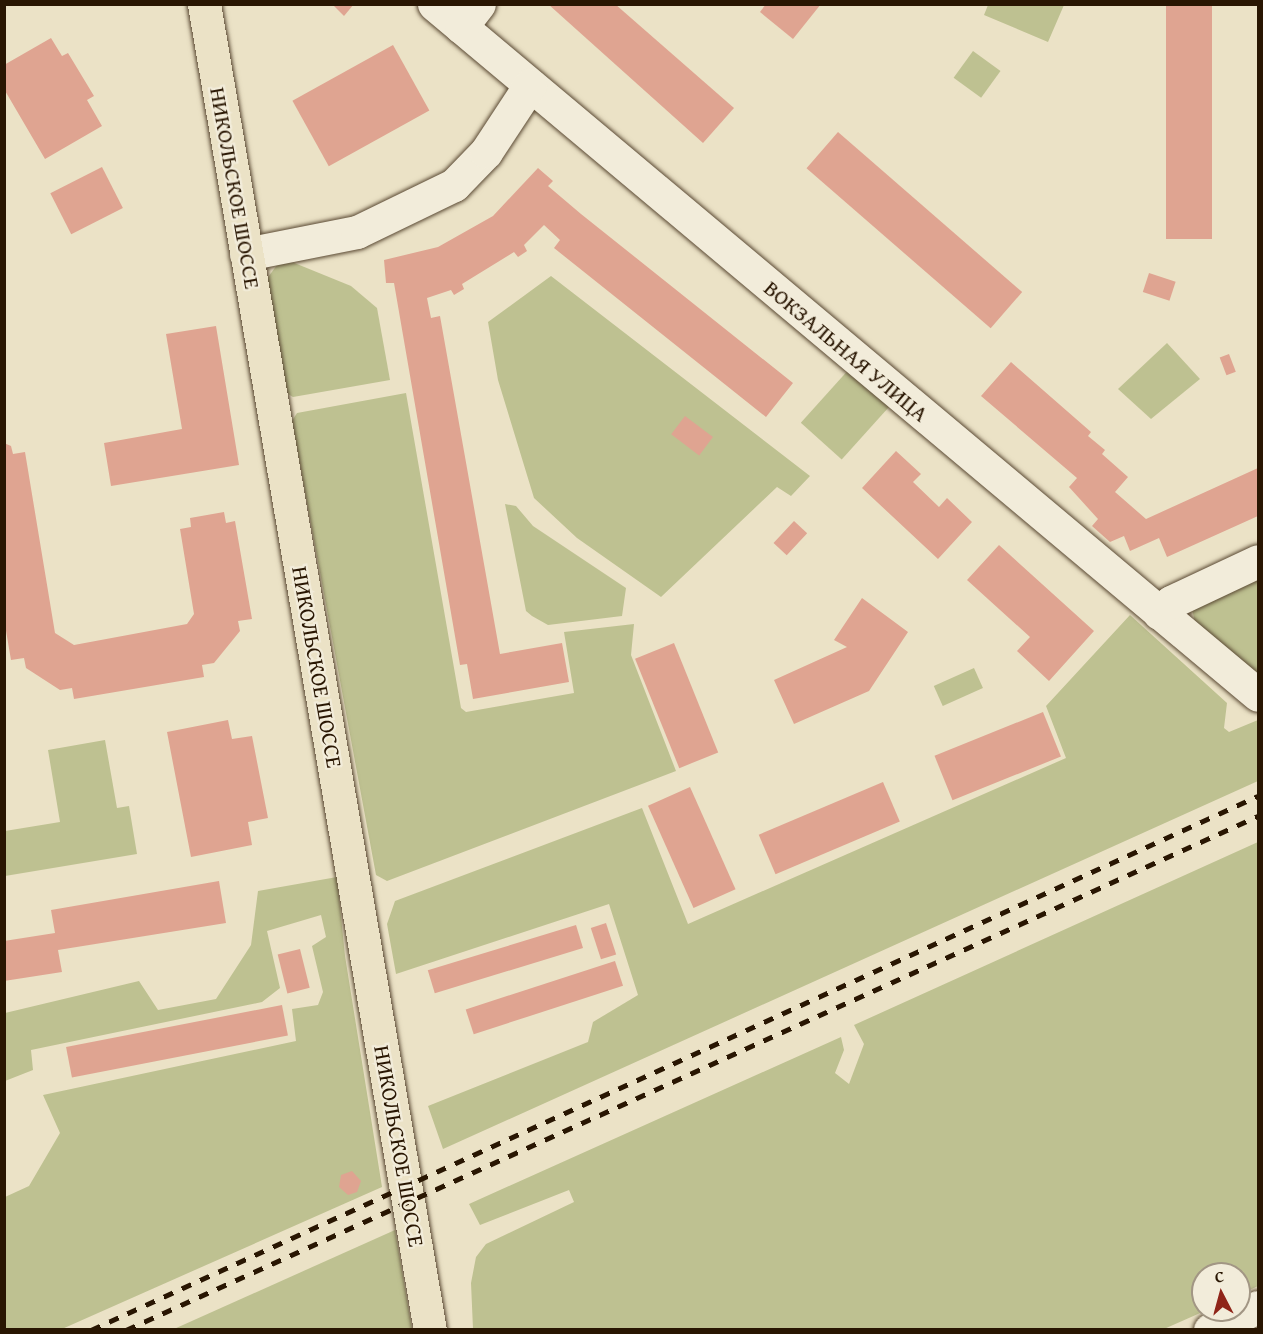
<!DOCTYPE html>
<html>
<head>
<meta charset="utf-8">
<style>
	body { margin:0 }
	#map { position:relative; width:1263px; height:1334px; overflow:hidden; background:#ebe2c6; font-family:"Gentium Book Plus",serif }
	div>[style] { position:absolute }
	.green>* { inset:0; background:#bec191; transform-origin:0 0 }
	.building>* { inset:0; background:#dfa491; transform-origin:0 0 }
	.roads { filter:drop-shadow(0 0 2px #5a4933) drop-shadow(0 0 2px #5a4933) }
	.minor>* { height:33px; margin:-16.5px; padding:0 16.5px; transform-origin:16.5px; border-radius:16.5px; background:#f2ecda }
	.major>* { height:33px; margin:-16.5px; padding:0 16.5px; transform-origin:16.5px; border-radius:16.5px; background:#ebe2c6 }
	.rail>* { height:4.5px; margin-top:-2.25px; transform-origin:0; background:repeating-linear-gradient(90deg,#291602 0 10px,transparent 0 20px) }
	span { translate:-50% -50%; white-space:nowrap; text-align:center; line-height:1.15; -webkit-text-stroke:4.5px #f2ecda; paint-order:stroke }
	.street-label { font-size:22px; color:#291602 }
	.frame { position:absolute; inset:0; border:6px solid #291602; pointer-events:none }
	.north { position:absolute; left:1191px; top:1262px; width:60px; height:60px; box-sizing:border-box; background:#f2ecda; border:2px solid #a29684; border-radius:50%; rotate:354deg; font-size:16px; font-weight:700; line-height:24px; text-align:center; color:#291602 }
	.north::after { content:''; display:block; margin:auto; width:21px; height:27px; background:#8f2418; clip-path:polygon(50% 0,100% 100%,50% 72%,0 100%) }
</style>
</head>
<body>
<div id="map">
	<div class="green">
		<i style="clip-path:polygon(988px 5px,988px 4px,1064px 5px,1048px 42px,984px 15px)"></i>
		<i style="left:973px;top:51px;width:34px;height:33px;rotate:36deg"></i>
		<i style="clip-path:polygon(292px 262px,351px 286px,377px 308px,390px 380px,293px 397px,283px 391px,266px 280px,277px 265px)"></i>
		<i style="clip-path:polygon(551px 276px,810px 476px,791px 496px,777px 487px,661px 597px,577px 538px,534px 498px,498px 380px,488px 322px)"></i>
		<i style="clip-path:polygon(1167px 343px,1200px 379px,1151px 419px,1118px 389px)"></i>
		<i style="left:851px;top:367px;width:55px;height:75px;rotate:42deg"></i>
		<i style="clip-path:polygon(406px 393px,461px 708px,466px 712px,574px 693px,564px 632px,634px 624px,631px 655px,676px 771px,387px 881px,376px 875px,292px 421px,297px 413px)"></i>
		<i style="clip-path:polygon(505px 504px,516px 506px,533px 526px,626px 588px,622px 616px,548px 625px,532px 616px,526px 611px)"></i>
		<i style="clip-path:polygon(1258px 571px,1258px 678px,1195px 623px,1192px 608px)"></i>
		<i style="clip-path:polygon(1130px 615px,1227px 703px,1224px 728px,1229px 732px,1258px 720px,1258px 781px,443px 1149px,428px 1106px,588px 1042px,593px 1022px,638px 995px,609px 904px,396px 974px,387px 924px,395px 901px,642px 808px,688px 924px,1066px 758px,1046px 706px)"></i>
		<i style="left:974px;top:668px;width:22px;height:44px;rotate:66deg"></i>
		<i style="clip-path:polygon(105px 740px,117px 808px,129px 806px,137px 854px,5px 876px,5px 831px,60px 822px,48px 750px)"></i>
		<i style="clip-path:polygon(1258px 842px,1258px 1286px,1239px 1295px,1239px 1274px,1203px 1274px,1203px 1310px,1207px 1310px,1164px 1329px,473px 1329px,471px 1283px,476px 1257px,486px 1244px,574px 1202px,569px 1190px,480px 1225px,469px 1204px,841px 1037px,844px 1050px,835px 1073px,849px 1084px,864px 1044px,854px 1025px)"></i>
		<i style="clip-path:polygon(337px 877px,345px 956px,382px 1187px,62px 1329px,5px 1329px,5px 1197px,29px 1186px,60px 1133px,43px 1095px,296px 1041px,292px 1009px,318px 1005px,323px 992px,312px 946px,326px 937px,321px 915px,267px 931px,280px 988px,262px 1002px,31px 1050px,33px 1070px,5px 1081px,5px 1013px,139px 981px,158px 1010px,216px 999px,251px 945px,258px 891px)"></i>
		<i style="clip-path:polygon(395px 1230px,412px 1329px,174px 1329px)"></i>
	</div>
	<div class="building">
		<i style="clip-path:polygon(332px 4px,354px 4px,344px 16px)"></i>
		<i style="clip-path:polygon(548px 4px,615px 4px,734px 108px,703px 143px)"></i>
		<i style="clip-path:polygon(766px 4px,821px 4px,793px 39px,760px 12px)"></i>
		<i style="left:1166px;top:4px;width:46px;height:235px"></i>
		<i style="clip-path:polygon(51px 38px,62px 56px,68px 53px,94px 96px,87px 100px,102px 126px,45px 159px,4px 89px,4px 65px)"></i>
		<i style="left:393px;top:45px;width:75px;height:115px;rotate:61deg"></i>
		<i style="left:838px;top:132px;width:244px;height:48px;rotate:41deg"></i>
		<i style="left:102px;top:167px;width:46px;height:58px;rotate:63deg"></i>
		<i style="clip-path:polygon(538px 168px,553px 181px,548px 186px,581px 214px,793px 383px,766px 417px,554px 248px,560px 240px,544px 225px,524px 245px,527px 251px,518px 257px,514px 252px,462px 284px,464px 289px,454px 295px,451px 290px,427px 298px,431px 318px,440px 316px,500px 654px,562px 643px,569px 682px,473px 699px,467px 664px,460px 665px,394px 283px,386px 283px,384px 260px,438px 247px,493px 216px)"></i>
		<i style="left:1149px;top:273px;width:28px;height:20px;rotate:18deg"></i>
		<i style="clip-path:polygon(216px 326px,239px 465px,111px 486px,104px 443px,182px 429px,166px 334px)"></i>
		<i style="left:1229px;top:354px;width:19px;height:10px;rotate:69deg"></i>
		<i style="clip-path:polygon(1011px 362px,1091px 432px,1088px 436px,1105px 450px,1102px 454px,1128px 477px,1115px 492px,1146px 519px,1258px 468px,1258px 516px,1167px 557px,1159px 538px,1130px 551px,1124px 536px,1110px 542px,1092px 526px,1098px 519px,1069px 487px,1077px 478px,981px 396px)"></i>
		<i style="left:685px;top:416px;width:35px;height:23px;rotate:37deg"></i>
		<i style="clip-path:polygon(4px 443px,11px 446px,13px 454px,25px 452px,55px 633px,74px 645px,187px 624px,194px 614px,180px 529px,191px 527px,190px 518px,224px 512px,226px 523px,235px 521px,252px 619px,238px 621px,240px 631px,214px 663px,202px 665px,204px 677px,74px 699px,72px 688px,60px 690px,26px 668px,24px 658px,11px 660px,4px 619px)"></i>
		<i style="clip-path:polygon(896px 451px,921px 474px,913px 482px,939px 507px,947px 498px,972px 522px,938px 559px,862px 488px)"></i>
		<i style="left:794px;top:521px;width:18px;height:30px;rotate:43deg"></i>
		<i style="clip-path:polygon(999px 545px,1094px 631px,1049px 681px,1017px 651px,1030px 637px,967px 580px)"></i>
		<i style="clip-path:polygon(862px 598px,908px 632px,869px 691px,794px 724px,774px 680px,847px 647px,834px 640px)"></i>
		<i style="left:674px;top:643px;width:118px;height:42px;rotate:68deg"></i>
		<i style="left:1043px;top:712px;width:48px;height:117px;rotate:68deg"></i>
		<i style="clip-path:polygon(228px 720px,232px 739px,252px 736px,268px 818px,248px 822px,252px 845px,191px 857px,167px 732px)"></i>
		<i style="left:883px;top:782px;width:43px;height:135px;rotate:67deg"></i>
		<i style="left:690px;top:787px;width:112px;height:46px;rotate:66deg"></i>
		<i style="clip-path:polygon(219px 881px,226px 923px,58px 950px,62px 972px,4px 981px,4px 941px,55px 933px,51px 910px)"></i>
		<i style="left:606px;top:923px;width:33px;height:16px;rotate:72deg"></i>
		<i style="left:576px;top:925px;width:24px;height:155px;rotate:73deg"></i>
		<i style="left:300px;top:949px;width:40px;height:23px;rotate:76deg"></i>
		<i style="left:615px;top:961px;width:26px;height:157px;rotate:72deg"></i>
		<i style="left:282px;top:1005px;width:31px;height:220px;rotate:79deg"></i>
		<i style="clip-path:polygon(352px 1171px,361px 1181px,357px 1192px,348px 1195px,339px 1187px,341px 1175px)"></i>
	</div>
	<div class="roads">
		<div class="minor">
			<i style="left:434px;top:4px;width:1075px;rotate:39.98deg"></i>
			<i style="left:461px;top:27px;width:29px;rotate:-52deg"></i>
			<i style="left:246px;top:254px;width:113px;rotate:-11.2deg"></i>
			<i style="left:357px;top:232px;width:108px;rotate:-25.9deg"></i>
			<i style="left:454px;top:185px;width:46px;rotate:-45.9deg"></i>
			<i style="left:486px;top:152px;width:80px;rotate:-56.7deg"></i>
			<i style="left:1159px;top:613px;width:16px;rotate:-43deg"></i>
			<i style="left:1171px;top:602px;width:96px;rotate:-25.2deg"></i>
			<i style="left:1210px;top:1330px;width:53px;rotate:-25.6deg"></i>
		</div>
		<div class="major">
			<i style="left:204px;top:4px;width:1345px;rotate:80.33deg"></i>
		</div>
	</div>
	<div class="rail">
		<i style="left:91px;top:1330px;width:1283px;rotate:-24.59deg"></i>
		<i style="left:126px;top:1330px;width:1243px;rotate:-24.42deg"></i>
	</div>
	<div class="street-label">
		<span style="left:235px;top:188px;rotate:80deg">НИКОЛЬСКОЕ ШОССЕ</span>
		<span style="left:846px;top:351px;rotate:40deg">ВОКЗАЛЬНАЯ УЛИЦА</span>
		<span style="left:317px;top:667px;rotate:80deg">НИКОЛЬСКОЕ ШОССЕ</span>
		<span style="left:399px;top:1146px;rotate:80deg">НИКОЛЬСКОЕ ШОССЕ</span>
	</div>
	<div class="frame"></div>
	<div class="north">С</div>
</div>
</body>
</html>
